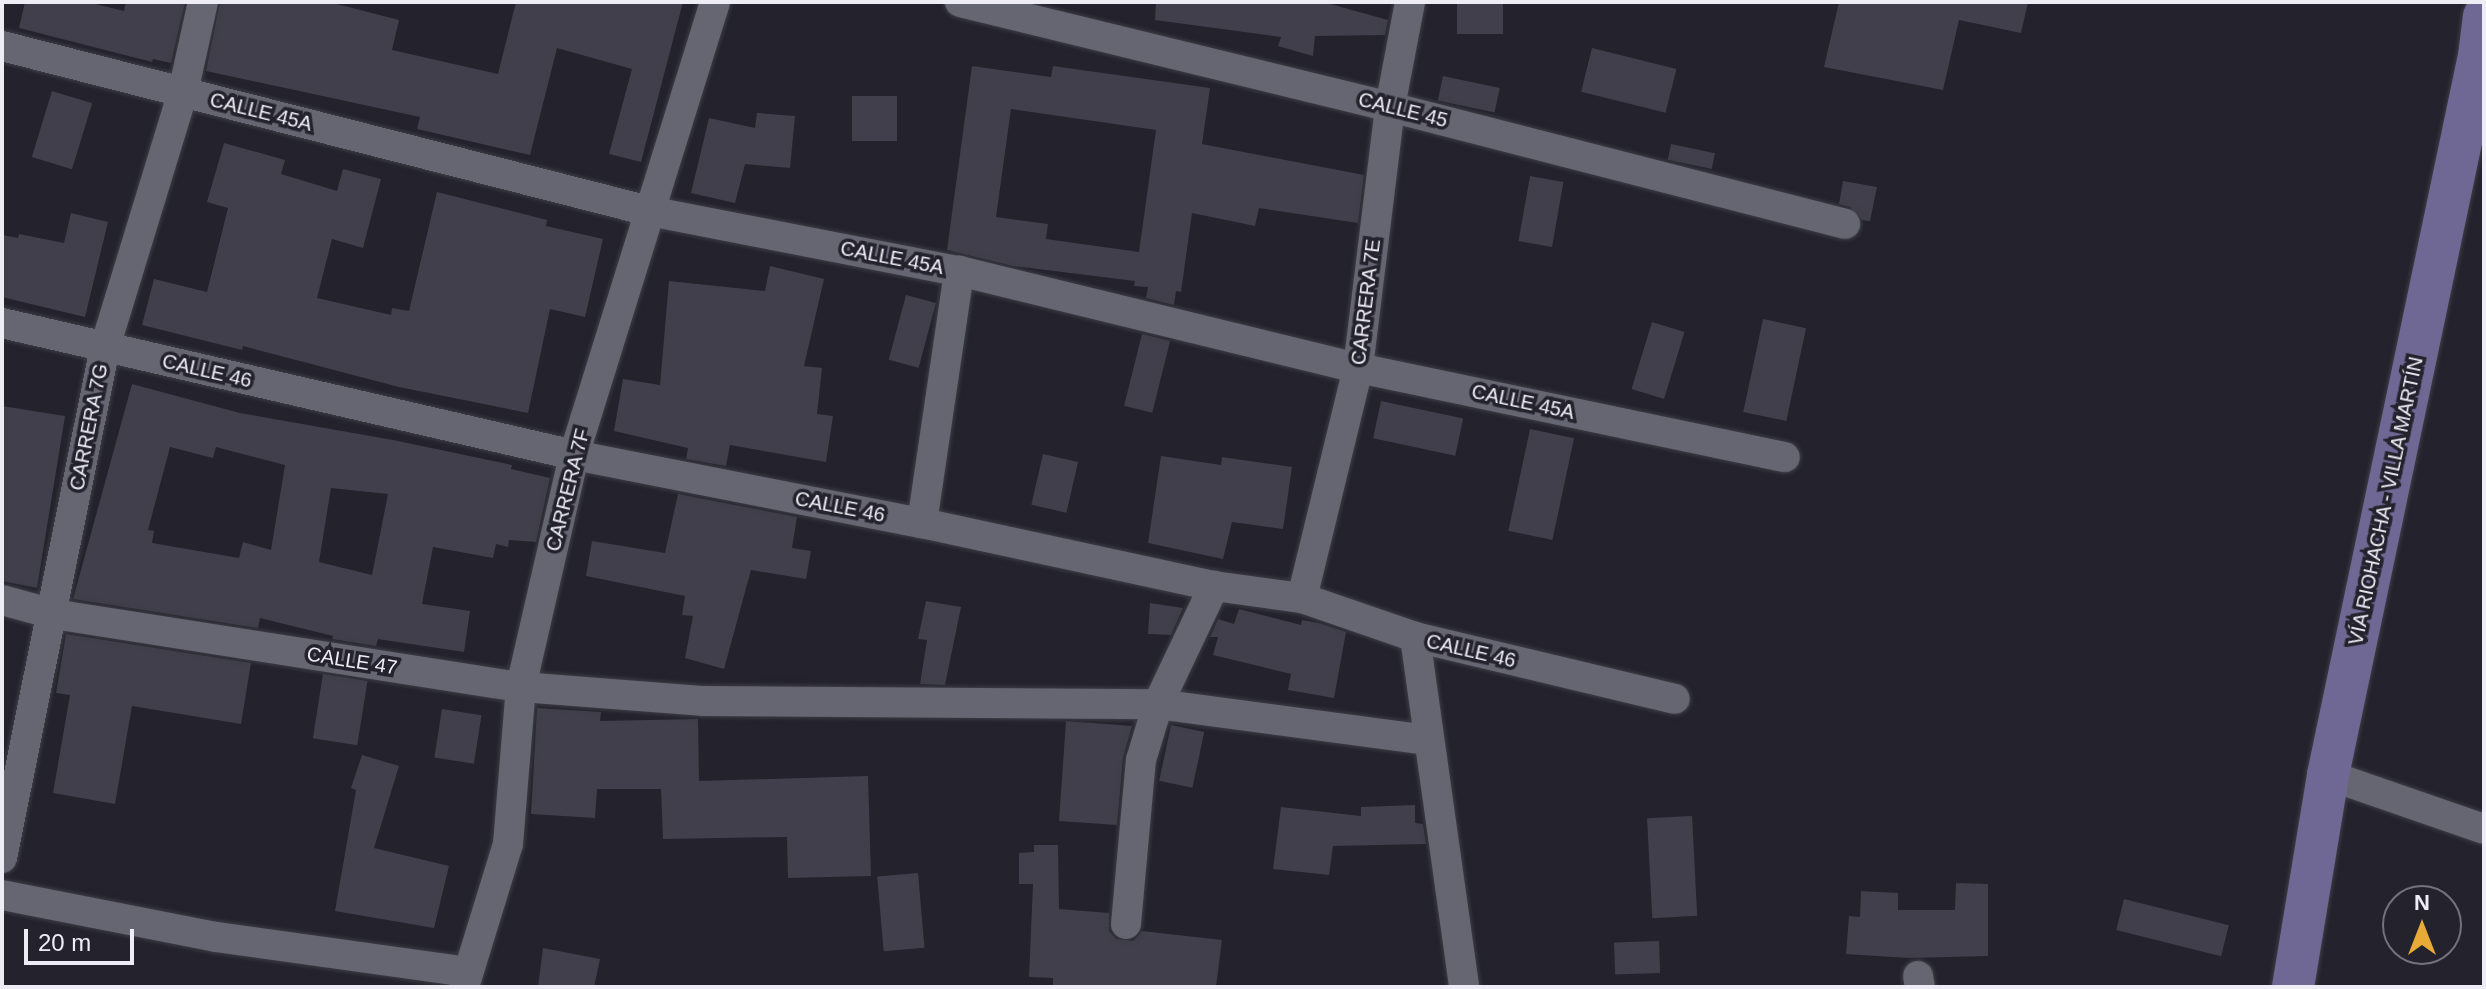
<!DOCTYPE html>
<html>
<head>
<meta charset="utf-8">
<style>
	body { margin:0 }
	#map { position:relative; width:2486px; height:989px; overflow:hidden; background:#23222d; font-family:Arial,sans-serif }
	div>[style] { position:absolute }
	.building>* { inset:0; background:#403f4b; transform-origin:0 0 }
	.roads { filter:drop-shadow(0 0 2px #3e3d46) drop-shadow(0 0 2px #3e3d46) }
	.minor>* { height:30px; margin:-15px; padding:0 15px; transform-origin:15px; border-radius:15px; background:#666572 }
	.secondary>* { height:42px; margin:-21px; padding:0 21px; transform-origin:21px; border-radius:21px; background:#706894 }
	span { translate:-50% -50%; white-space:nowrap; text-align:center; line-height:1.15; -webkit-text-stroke:7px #23222d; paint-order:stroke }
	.street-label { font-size:20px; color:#eeedf5 }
	.frame { position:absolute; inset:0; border:4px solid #eeedf5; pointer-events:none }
	.north { position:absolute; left:2382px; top:885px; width:80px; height:80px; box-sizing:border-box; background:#23222d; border:2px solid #74737d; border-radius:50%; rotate:0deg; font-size:22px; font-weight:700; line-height:32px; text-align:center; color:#eeedf5 }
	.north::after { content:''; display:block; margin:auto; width:28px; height:36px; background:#e8ab37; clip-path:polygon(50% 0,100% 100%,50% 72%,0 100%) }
	.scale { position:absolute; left:24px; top:929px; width:110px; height:36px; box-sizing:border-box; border:4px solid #eeedf5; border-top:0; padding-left:10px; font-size:24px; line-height:28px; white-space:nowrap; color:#eeedf5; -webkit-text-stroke:6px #23222d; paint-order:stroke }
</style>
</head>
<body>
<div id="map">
	<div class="building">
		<i style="clip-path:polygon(25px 2px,87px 2px,124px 11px,126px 2px,185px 2px,171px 63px,153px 59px,152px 62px,19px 28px)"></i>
		<i style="clip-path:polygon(220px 2px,329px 2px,399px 20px,392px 50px,498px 74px,516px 2px,683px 2px,641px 162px,609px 154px,632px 69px,557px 48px,530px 155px,417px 129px,420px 117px,206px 71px)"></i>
		<i style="clip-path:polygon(1156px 2px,1323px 2px,1388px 20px,1385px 35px,1315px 36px,1313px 56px,1278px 46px,1281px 37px,1155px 20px)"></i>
		<i style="left:1457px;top:2px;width:46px;height:32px"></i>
		<i style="clip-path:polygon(1839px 2px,2028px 2px,2021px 33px,1959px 20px,1943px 90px,1824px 67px)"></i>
		<i style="left:1592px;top:48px;width:87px;height:45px;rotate:14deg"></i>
		<i style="clip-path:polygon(evenodd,972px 66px,1051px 77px,1053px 66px,1210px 88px,1202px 144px,1364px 175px,1358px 223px,1259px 208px,1255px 226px,1192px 213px,1181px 292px,1176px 291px,1174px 305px,1146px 298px,1148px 287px,1134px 286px,1135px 281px,1013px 266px,947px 250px,972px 66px,1011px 109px,1156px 130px,1139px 252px,1046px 239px,1048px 224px,996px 217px,1011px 109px)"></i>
		<i style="left:1443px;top:76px;width:58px;height:25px;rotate:12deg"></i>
		<i style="left:52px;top:91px;width:42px;height:69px;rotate:17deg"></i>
		<i style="left:897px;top:96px;width:45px;height:45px;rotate:90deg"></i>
		<i style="clip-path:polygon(757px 113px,795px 116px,790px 168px,745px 164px,735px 203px,691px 193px,709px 118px,755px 128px)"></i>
		<i style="clip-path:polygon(224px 143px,285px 160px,281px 174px,337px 191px,343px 169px,381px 179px,363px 248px,332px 239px,317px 298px,391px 315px,392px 308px,409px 311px,437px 192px,547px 220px,546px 226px,603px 239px,585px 317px,550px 309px,528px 413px,399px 387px,243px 346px,242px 350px,142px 325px,154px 279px,207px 292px,228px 208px,207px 202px)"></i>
		<i style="left:1671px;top:144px;width:45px;height:16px;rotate:12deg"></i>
		<i style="left:1530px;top:176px;width:34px;height:66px;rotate:10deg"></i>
		<i style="clip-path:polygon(1843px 181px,1877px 187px,1870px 221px,1862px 220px,1850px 207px,1839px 204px)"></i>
		<i style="clip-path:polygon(71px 213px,108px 222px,85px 317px,2px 297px,2px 235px,18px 238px,19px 234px,64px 243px)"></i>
		<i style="clip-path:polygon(770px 266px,824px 279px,804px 366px,822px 368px,817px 414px,833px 416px,826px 462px,730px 445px,726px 466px,686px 459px,688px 448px,614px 431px,623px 379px,660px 385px,669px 281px,765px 291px)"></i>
		<i style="left:906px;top:295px;width:31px;height:67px;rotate:15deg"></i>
		<i style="left:1763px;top:319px;width:44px;height:95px;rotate:12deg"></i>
		<i style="left:1652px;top:322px;width:34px;height:70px;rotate:17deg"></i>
		<i style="left:1142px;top:334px;width:29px;height:74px;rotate:14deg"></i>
		<i style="clip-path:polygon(evenodd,132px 384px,240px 413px,393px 440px,512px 465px,511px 469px,550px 478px,536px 542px,509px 540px,508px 547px,496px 544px,493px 558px,433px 547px,422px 604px,470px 611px,464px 652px,378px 639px,376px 646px,332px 639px,333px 636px,260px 618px,258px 628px,73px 599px,132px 384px,170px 447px,213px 458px,216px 447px,285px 465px,271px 550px,243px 542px,239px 558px,152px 543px,154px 531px,148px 530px,170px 447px,132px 384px,331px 488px,388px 494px,372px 575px,319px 562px,331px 488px)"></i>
		<i style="left:1381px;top:401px;width:84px;height:38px;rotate:12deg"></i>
		<i style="clip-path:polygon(2px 406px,65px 416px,37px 588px,2px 581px)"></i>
		<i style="left:1530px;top:429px;width:45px;height:104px;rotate:12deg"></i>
		<i style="left:1043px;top:454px;width:36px;height:52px;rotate:13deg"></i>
		<i style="clip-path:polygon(1161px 456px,1221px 465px,1222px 457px,1292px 467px,1283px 529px,1232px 522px,1223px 559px,1148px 543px)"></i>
		<i style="clip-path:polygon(678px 494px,797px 517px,792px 548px,811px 551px,806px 579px,751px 570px,724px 669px,685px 658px,693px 616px,682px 615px,685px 596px,586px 576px,592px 541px,665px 553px)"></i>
		<i style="clip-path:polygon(926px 601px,961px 607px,945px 685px,920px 684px,927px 640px,918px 639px)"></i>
		<i style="clip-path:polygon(1150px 603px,1183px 608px,1171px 635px,1148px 634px)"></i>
		<i style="clip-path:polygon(1239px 609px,1301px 625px,1302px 620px,1319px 623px,1346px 632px,1334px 698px,1288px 690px,1291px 674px,1213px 655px,1218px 637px,1210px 637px,1218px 619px,1234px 624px)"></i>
		<i style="clip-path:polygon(66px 634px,251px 663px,241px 724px,132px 706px,115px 804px,53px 793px,70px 695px,56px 693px)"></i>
		<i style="left:323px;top:674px;width:45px;height:65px;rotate:9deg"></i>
		<i style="clip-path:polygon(537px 708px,601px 712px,600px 721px,698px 719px,699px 781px,868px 776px,871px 876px,788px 878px,787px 837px,663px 839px,661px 789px,597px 789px,595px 818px,531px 814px)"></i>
		<i style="left:442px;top:709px;width:40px;height:49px;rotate:9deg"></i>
		<i style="clip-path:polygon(1066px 721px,1132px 726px,1123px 758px,1117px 825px,1059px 821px)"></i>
		<i style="left:1171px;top:725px;width:34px;height:57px;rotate:12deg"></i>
		<i style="clip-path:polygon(362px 755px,399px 766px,374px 848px,449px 866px,434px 928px,335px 911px,356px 790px,351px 788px)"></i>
		<i style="clip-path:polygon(1415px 805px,1415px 823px,1423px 824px,1426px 844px,1333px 846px,1329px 875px,1273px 869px,1281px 807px,1361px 816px,1361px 807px)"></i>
		<i style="left:1692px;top:816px;width:100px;height:45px;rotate:87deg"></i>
		<i style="clip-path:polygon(1034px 845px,1058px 845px,1059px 909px,1109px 913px,1109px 931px,1116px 939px,1133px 941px,1142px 931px,1222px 940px,1216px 987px,1053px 987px,1053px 978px,1029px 977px,1033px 884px,1019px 884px,1019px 853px,1034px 852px)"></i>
		<i style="left:918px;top:873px;width:75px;height:41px;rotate:85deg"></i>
		<i style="clip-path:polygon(1956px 883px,1988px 884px,1988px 956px,1909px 958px,1846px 954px,1849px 916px,1860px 917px,1861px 891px,1898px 893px,1898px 910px,1955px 910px)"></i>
		<i style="left:2124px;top:899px;width:108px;height:32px;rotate:14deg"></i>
		<i style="left:1659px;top:941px;width:32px;height:45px;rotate:88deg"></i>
		<i style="clip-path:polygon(543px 948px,600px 959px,594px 987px,538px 987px)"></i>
	</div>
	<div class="roads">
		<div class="minor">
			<i style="left:960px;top:2px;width:443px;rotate:13.7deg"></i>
			<i style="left:1390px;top:107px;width:470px;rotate:14.4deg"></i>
			<i style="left:2px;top:46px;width:668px;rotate:14.31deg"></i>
			<i style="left:649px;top:211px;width:316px;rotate:11deg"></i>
			<i style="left:959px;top:271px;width:411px;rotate:13.7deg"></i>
			<i style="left:1358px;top:368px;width:436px;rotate:11.8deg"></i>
			<i style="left:2px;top:323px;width:587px;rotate:12.99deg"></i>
			<i style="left:574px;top:455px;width:355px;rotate:11.1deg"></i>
			<i style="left:922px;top:523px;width:299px;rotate:12.2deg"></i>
			<i style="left:1214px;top:586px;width:89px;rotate:7.8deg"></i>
			<i style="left:1302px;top:598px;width:120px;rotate:19deg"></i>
			<i style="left:1415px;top:637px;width:267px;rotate:13.4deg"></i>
			<i style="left:922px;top:523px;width:255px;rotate:-81.6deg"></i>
			<i style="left:1302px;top:598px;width:237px;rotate:-76.3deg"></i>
			<i style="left:1358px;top:368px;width:263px;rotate:-83deg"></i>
			<i style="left:1390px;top:107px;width:107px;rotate:-79.2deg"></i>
			<i style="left:2px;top:600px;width:53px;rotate:15.4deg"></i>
			<i style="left:53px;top:614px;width:474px;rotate:8.9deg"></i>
			<i style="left:521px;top:687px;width:184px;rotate:4.4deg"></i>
			<i style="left:704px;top:701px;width:454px;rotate:0.4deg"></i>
			<i style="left:1158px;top:704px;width:273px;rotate:7.6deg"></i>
			<i style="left:1415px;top:637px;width:353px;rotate:82deg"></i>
			<i style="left:2328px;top:775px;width:165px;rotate:19.1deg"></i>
			<i style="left:2px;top:858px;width:521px;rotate:-78.6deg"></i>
			<i style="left:105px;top:347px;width:267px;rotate:-73deg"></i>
			<i style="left:183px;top:92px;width:92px;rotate:-77.5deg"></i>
			<i style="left:2px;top:895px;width:218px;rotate:11.1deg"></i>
			<i style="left:216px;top:937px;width:253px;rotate:7.9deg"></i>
			<i style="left:1126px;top:924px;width:165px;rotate:-84.8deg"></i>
			<i style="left:1141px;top:760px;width:59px;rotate:-73.1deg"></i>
			<i style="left:1158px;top:704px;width:131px;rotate:-64.6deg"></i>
			<i style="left:1918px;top:976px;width:11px;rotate:80deg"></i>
			<i style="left:464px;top:987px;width:150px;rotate:-72.9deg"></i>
			<i style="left:508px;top:844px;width:158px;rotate:-85.3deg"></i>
			<i style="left:521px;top:687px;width:238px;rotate:-77.1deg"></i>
			<i style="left:574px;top:455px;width:474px;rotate:-72.7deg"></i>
		</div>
		<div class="secondary">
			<i style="left:2293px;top:987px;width:215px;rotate:-80.6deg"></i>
			<i style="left:2328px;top:775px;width:735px;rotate:-78.14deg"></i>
			<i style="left:2479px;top:56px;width:40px;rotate:-82.9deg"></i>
		</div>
	</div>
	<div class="street-label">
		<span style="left:1403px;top:110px;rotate:14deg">CALLE 45</span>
		<span style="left:261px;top:112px;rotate:14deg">CALLE 45A</span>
		<span style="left:892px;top:258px;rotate:11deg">CALLE 45A</span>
		<span style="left:1366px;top:302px;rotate:-83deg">CARRERA 7E</span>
		<span style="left:207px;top:371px;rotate:13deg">CALLE 46</span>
		<span style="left:1523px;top:402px;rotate:12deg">CALLE 45A</span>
		<span style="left:89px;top:427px;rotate:-79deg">CARRERA 7G</span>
		<span style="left:568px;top:490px;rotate:-76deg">CARRERA 7F</span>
		<span style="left:2386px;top:501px;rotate:-78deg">VÍA RIOHACHA - VILLA MARTÍN</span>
		<span style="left:840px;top:507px;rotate:11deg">CALLE 46</span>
		<span style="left:1471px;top:651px;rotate:13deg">CALLE 46</span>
		<span style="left:352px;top:661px;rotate:9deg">CALLE 47</span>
	</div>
	<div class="frame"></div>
	<div class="north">N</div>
	<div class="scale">20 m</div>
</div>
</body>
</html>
